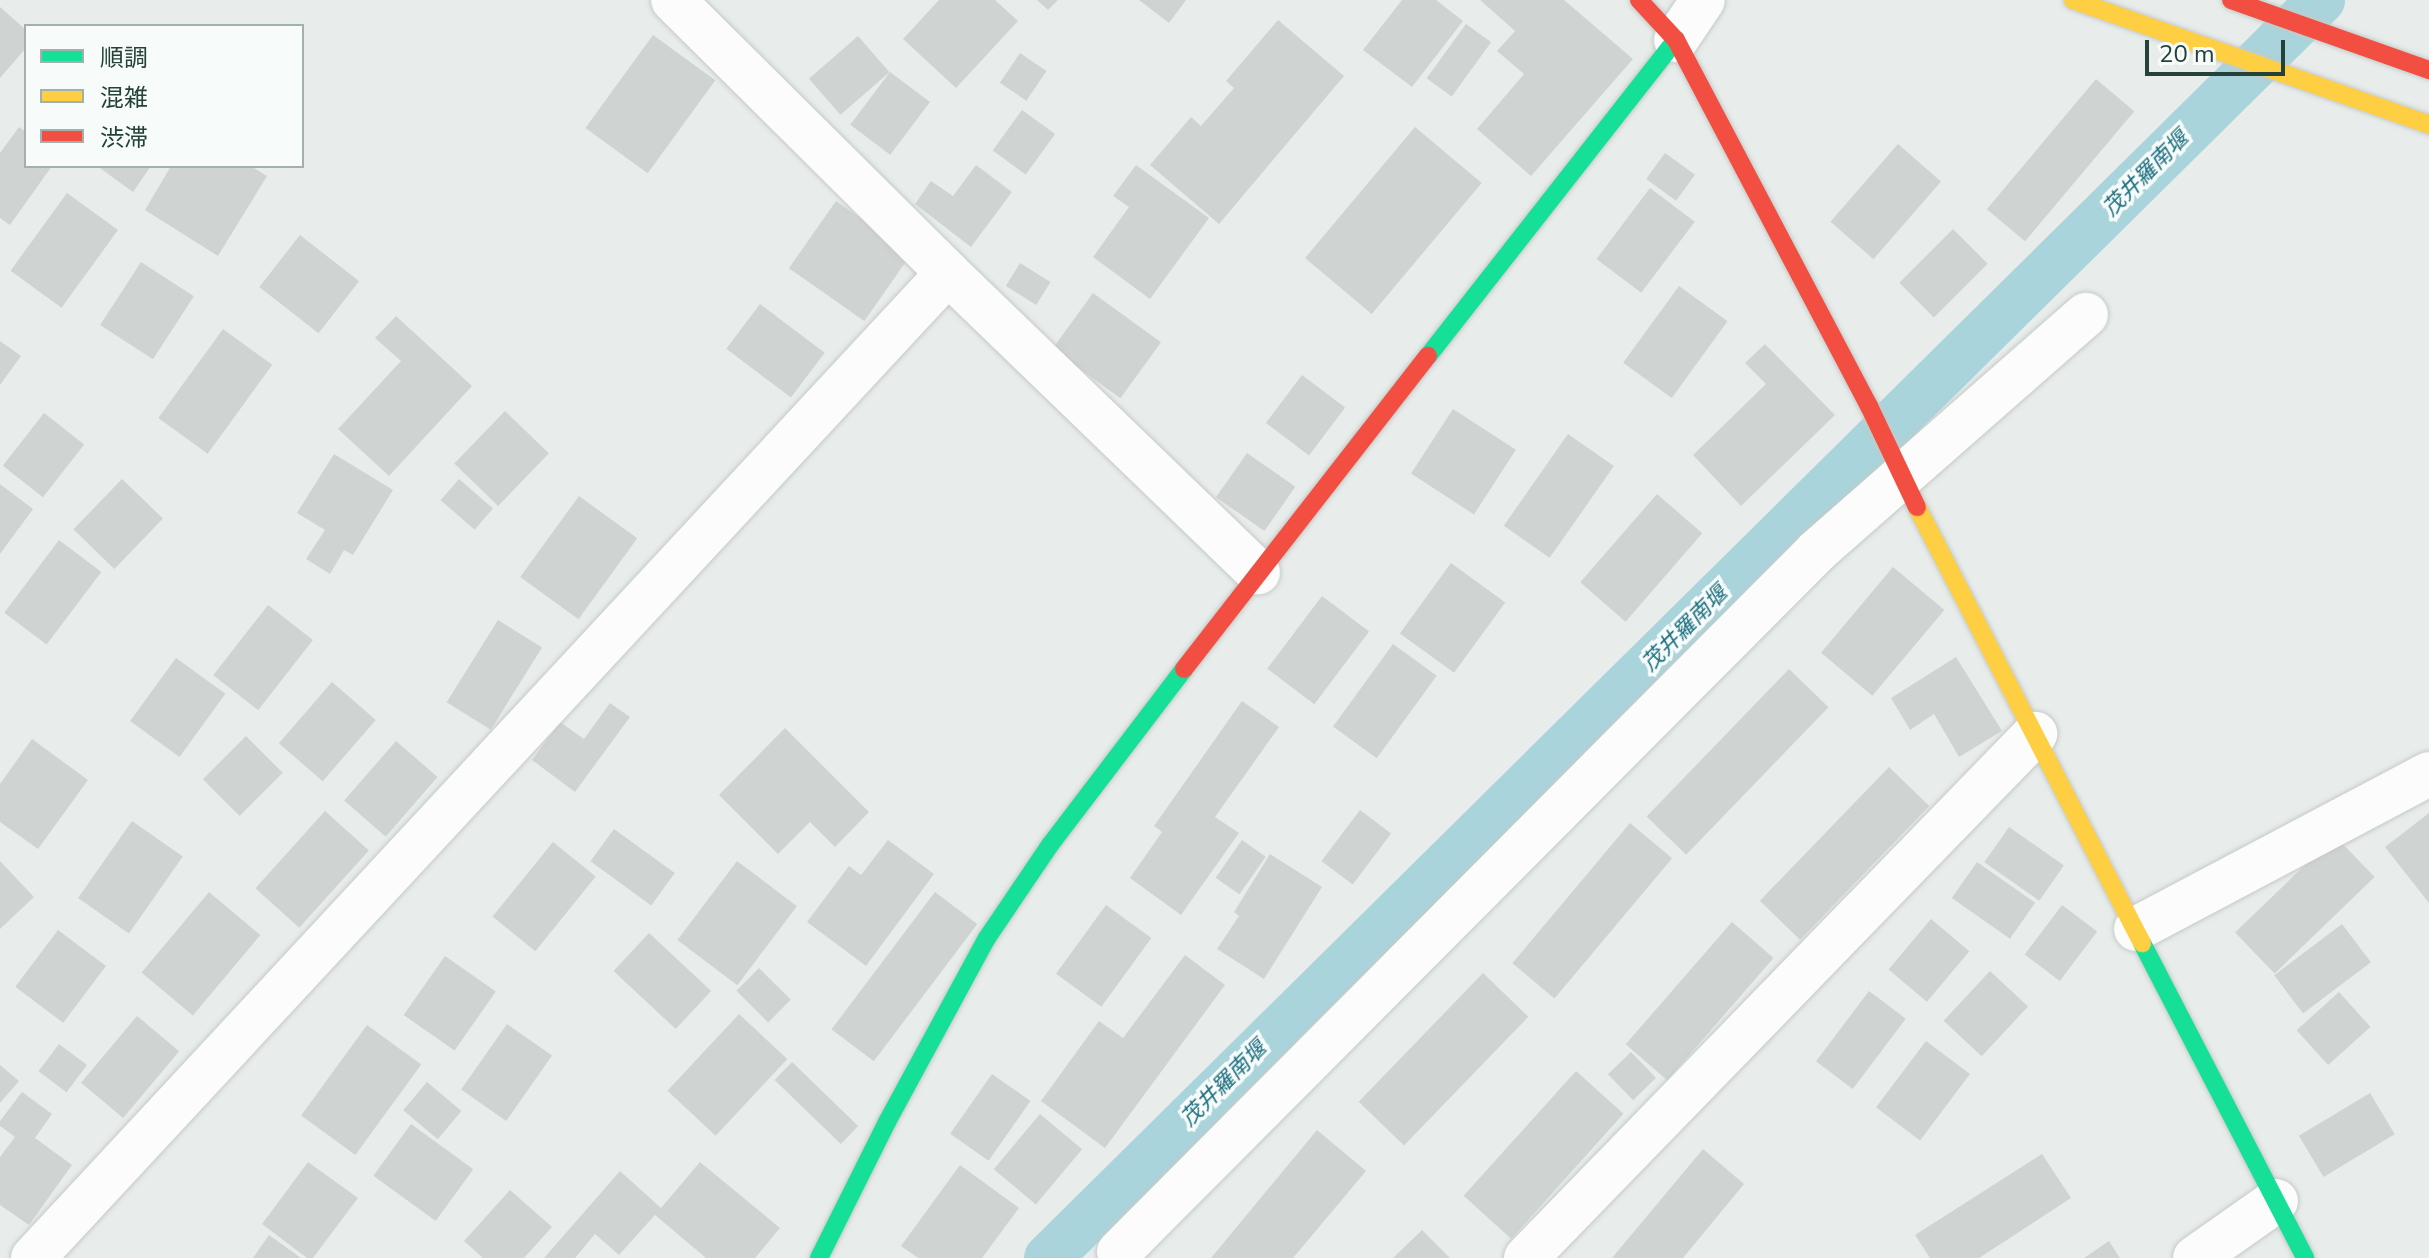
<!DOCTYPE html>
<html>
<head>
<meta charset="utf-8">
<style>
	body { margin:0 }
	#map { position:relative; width:2429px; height:1258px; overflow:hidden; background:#e8edeb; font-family:"Nunito Sans","Noto Sans JP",sans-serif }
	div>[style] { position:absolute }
	.canal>* { height:48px; margin:-24px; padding:0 24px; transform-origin:24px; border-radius:24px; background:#a9d4db }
	.building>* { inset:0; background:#cfd4d2; transform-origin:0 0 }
	.roads { filter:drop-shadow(0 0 2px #c5cac8) drop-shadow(0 0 2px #c5cac8) }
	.street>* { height:44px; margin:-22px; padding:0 22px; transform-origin:22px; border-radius:22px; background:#fcfcfc }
	.fast>* { height:18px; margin:-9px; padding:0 9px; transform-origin:9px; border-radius:9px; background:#16e098 }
	.slow>* { height:18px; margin:-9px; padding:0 9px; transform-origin:9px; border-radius:9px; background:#ffcf43 }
	.jam>* { height:18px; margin:-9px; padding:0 9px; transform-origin:9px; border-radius:9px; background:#f24e42 }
	span { translate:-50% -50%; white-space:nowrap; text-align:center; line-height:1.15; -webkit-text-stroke:7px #f7fbf9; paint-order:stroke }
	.water-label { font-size:22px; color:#1c6f80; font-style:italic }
	.legend { position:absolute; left:24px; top:24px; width:280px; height:144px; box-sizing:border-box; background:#f7fbf9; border:2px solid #a3b1ad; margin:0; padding:10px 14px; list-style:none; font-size:24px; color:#24423a }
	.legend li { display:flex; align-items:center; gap:16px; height:40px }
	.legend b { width:40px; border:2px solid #a3b1ad }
	.scale { position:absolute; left:2145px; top:40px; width:140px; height:36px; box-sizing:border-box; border:4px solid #24423a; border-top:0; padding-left:10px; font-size:24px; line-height:28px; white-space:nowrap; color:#24423a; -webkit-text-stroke:6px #f7fbf9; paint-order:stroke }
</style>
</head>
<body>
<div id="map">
	<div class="canal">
		<i style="left:1048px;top:1258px;width:1790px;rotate:-44.66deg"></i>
	</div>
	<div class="building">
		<i style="clip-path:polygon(939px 0,995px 0,1018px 21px,956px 88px,903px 39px)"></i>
		<i style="clip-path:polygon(1037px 0,1058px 0,1048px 10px)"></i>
		<i style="clip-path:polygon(1139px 0,1186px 0,1169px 23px)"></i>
		<i style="clip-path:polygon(1402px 0,1436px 0,1463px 21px,1412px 87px,1363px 50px)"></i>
		<i style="clip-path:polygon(1480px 0,1564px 0,1633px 59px,1531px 176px,1477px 129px,1524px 74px,1497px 51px,1515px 31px)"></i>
		<i style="clip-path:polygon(0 7px,26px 30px,26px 48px,0 78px)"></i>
		<i style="clip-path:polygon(1278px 20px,1344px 76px,1219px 224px,1150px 165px,1191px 117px,1201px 126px,1234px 88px,1226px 81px)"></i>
		<i style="left:1466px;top:24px;width:31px;height:67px;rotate:36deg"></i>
		<i style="left:653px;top:35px;width:77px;height:115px;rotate:36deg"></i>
		<i style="left:858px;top:36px;width:48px;height:65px;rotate:49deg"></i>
		<i style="left:1020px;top:53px;width:32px;height:36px;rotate:34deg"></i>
		<i style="left:890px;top:72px;width:50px;height:66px;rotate:37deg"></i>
		<i style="left:2096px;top:79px;width:50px;height:170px;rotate:40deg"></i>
		<i style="left:1022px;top:110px;width:41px;height:50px;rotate:36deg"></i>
		<i style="clip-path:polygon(19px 127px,26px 132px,26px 166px,52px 166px,10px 225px,0 218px,0 153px)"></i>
		<i style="left:1415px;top:127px;width:87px;height:171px;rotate:40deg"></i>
		<i style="left:1898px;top:144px;width:57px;height:103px;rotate:41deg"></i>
		<i style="left:1665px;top:153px;width:37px;height:32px;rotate:36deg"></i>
		<i style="clip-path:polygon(976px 165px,1012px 192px,971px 247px,915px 204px,931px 181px,953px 196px)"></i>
		<i style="clip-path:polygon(1136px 165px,1209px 218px,1150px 299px,1093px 257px,1129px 207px,1113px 196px)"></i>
		<i style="clip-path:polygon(97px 166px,151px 166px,133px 192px)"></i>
		<i style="clip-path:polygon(171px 166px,251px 166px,267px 176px,218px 256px,145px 210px)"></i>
		<i style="left:1650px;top:188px;width:56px;height:89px;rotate:37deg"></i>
		<i style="left:67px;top:193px;width:63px;height:96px;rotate:36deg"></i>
		<i style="left:836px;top:201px;width:92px;height:82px;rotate:35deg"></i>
		<i style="left:1953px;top:229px;width:49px;height:76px;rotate:45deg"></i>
		<i style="left:300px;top:235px;width:75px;height:66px;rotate:38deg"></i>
		<i style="left:141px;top:262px;width:63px;height:75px;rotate:33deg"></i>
		<i style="left:1020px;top:263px;width:36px;height:27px;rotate:32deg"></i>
		<i style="left:1679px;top:286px;width:60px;height:95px;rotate:36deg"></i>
		<i style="left:1093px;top:293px;width:84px;height:69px;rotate:36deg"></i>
		<i style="left:760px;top:304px;width:81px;height:56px;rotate:37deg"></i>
		<i style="clip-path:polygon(396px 316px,472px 386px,389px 476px,338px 429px,401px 361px,375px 338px)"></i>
		<i style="left:223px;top:329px;width:61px;height:110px;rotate:36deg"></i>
		<i style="clip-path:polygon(0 341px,21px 356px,0 385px)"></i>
		<i style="clip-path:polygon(1765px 344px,1835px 415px,1741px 506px,1693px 455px,1766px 384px,1745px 363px)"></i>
		<i style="left:1302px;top:375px;width:54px;height:60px;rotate:37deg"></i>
		<i style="left:1453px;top:409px;width:75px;height:77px;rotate:33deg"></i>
		<i style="left:505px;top:411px;width:61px;height:73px;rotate:44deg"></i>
		<i style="left:44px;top:413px;width:51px;height:67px;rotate:38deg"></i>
		<i style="left:1568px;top:434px;width:56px;height:112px;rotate:35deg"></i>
		<i style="left:1247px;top:453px;width:59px;height:54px;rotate:35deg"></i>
		<i style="clip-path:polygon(334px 454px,393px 490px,353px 555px,344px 550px,330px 574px,306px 559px,325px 530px,297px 513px)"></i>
		<i style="left:122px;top:479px;width:57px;height:70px;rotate:44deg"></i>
		<i style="left:459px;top:479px;width:45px;height:28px;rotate:41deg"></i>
		<i style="clip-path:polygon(0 484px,33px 509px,0 554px)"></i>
		<i style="left:1657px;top:494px;width:60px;height:117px;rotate:41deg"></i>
		<i style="left:579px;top:496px;width:72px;height:100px;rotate:36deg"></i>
		<i style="left:59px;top:540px;width:53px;height:91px;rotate:37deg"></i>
		<i style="left:1451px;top:563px;width:67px;height:87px;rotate:36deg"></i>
		<i style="left:1893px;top:567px;width:67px;height:112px;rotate:40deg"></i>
		<i style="left:1322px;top:596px;width:59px;height:91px;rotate:37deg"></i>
		<i style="left:268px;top:605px;width:57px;height:89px;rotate:38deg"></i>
		<i style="left:498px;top:620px;width:52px;height:97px;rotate:32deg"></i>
		<i style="left:1393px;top:644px;width:54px;height:102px;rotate:36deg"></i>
		<i style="clip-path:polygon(1956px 657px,2002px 731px,1959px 757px,1934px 714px,1910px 730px,1891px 698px)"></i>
		<i style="left:176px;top:658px;width:61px;height:78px;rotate:36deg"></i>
		<i style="left:1789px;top:669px;width:55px;height:205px;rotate:44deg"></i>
		<i style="left:332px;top:682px;width:58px;height:81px;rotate:41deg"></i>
		<i style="clip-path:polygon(1242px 701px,1279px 727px,1215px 817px,1239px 833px,1181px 915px,1130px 878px,1162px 832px,1154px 826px)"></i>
		<i style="clip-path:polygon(610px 703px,630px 717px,575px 792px,532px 760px,560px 722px,584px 739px)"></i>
		<i style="clip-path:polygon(785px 728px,869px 812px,835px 847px,810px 822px,778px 854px,719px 795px)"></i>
		<i style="left:246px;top:736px;width:52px;height:61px;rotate:45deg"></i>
		<i style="clip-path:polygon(32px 739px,88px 780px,38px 849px,0 822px,0 784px)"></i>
		<i style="left:396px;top:741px;width:55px;height:79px;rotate:41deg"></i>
		<i style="left:1889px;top:767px;width:56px;height:186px;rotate:44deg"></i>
		<i style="left:1360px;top:810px;width:39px;height:64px;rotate:37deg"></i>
		<i style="left:325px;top:811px;width:59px;height:104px;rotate:42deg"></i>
		<i style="clip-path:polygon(2429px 813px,2429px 903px,2385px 847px)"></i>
		<i style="left:132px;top:821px;width:62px;height:94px;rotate:35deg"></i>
		<i style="left:1630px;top:823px;width:55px;height:183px;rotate:40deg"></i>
		<i style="left:2009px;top:827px;width:67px;height:43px;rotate:35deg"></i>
		<i style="left:614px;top:829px;width:75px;height:40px;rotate:36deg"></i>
		<i style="left:2335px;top:836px;width:57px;height:139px;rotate:46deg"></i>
		<i style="clip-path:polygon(888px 840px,934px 874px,866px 966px,807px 922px,849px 866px,861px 875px)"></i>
		<i style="left:1242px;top:840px;width:29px;height:46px;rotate:35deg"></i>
		<i style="left:553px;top:842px;width:55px;height:96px;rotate:39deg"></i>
		<i style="clip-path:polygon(1270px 854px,1322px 887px,1264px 979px,1217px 949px,1239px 916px,1234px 912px)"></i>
		<i style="clip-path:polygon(0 861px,34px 897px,0 929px)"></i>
		<i style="left:737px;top:861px;width:75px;height:99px;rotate:37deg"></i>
		<i style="left:1977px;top:862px;width:71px;height:44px;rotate:35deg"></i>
		<i style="left:209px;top:892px;width:67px;height:105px;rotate:40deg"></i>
		<i style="left:935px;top:892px;width:53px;height:172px;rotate:37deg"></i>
		<i style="left:1106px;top:905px;width:56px;height:85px;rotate:36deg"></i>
		<i style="left:2062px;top:905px;width:44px;height:62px;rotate:37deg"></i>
		<i style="left:1931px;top:919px;width:50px;height:66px;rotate:40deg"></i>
		<i style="left:1732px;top:922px;width:55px;height:162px;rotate:41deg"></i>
		<i style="left:2342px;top:924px;width:48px;height:85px;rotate:53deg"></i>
		<i style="left:58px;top:930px;width:60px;height:71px;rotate:37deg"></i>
		<i style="left:649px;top:933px;width:85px;height:52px;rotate:43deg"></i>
		<i style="clip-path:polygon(1185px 955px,1225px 985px,1105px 1148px,1041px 1101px,1099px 1021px,1123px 1038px)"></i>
		<i style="left:445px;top:956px;width:62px;height:72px;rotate:35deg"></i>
		<i style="left:759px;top:968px;width:45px;height:32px;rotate:45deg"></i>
		<i style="left:1990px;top:971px;width:52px;height:68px;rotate:43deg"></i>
		<i style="left:1483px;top:973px;width:63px;height:179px;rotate:44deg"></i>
		<i style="left:1869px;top:991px;width:46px;height:88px;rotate:37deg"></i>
		<i style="left:2339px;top:992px;width:47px;height:57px;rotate:48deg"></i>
		<i style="left:739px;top:1014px;width:66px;height:105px;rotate:43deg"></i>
		<i style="left:137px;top:1016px;width:55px;height:87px;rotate:40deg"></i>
		<i style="left:507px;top:1024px;width:55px;height:80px;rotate:35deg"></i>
		<i style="left:367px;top:1025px;width:67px;height:112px;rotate:36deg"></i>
		<i style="left:1926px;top:1041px;width:55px;height:83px;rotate:37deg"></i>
		<i style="left:59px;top:1044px;width:35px;height:34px;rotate:37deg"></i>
		<i style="left:1631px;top:1052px;width:36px;height:32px;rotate:46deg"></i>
		<i style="left:792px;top:1062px;width:92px;height:25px;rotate:44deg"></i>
		<i style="clip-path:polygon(0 1065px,19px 1081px,0 1103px)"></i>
		<i style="left:1576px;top:1071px;width:64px;height:168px;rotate:42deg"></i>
		<i style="left:992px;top:1074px;width:47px;height:73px;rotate:35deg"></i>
		<i style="left:427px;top:1082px;width:45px;height:37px;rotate:40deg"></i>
		<i style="clip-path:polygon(22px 1092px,52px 1114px,35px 1138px,72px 1165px,29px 1225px,0 1205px,0 1157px,15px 1137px,0 1126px,0 1121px)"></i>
		<i style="left:2370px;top:1093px;width:48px;height:83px;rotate:59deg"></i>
		<i style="left:1040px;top:1114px;width:55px;height:72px;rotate:40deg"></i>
		<i style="left:411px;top:1124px;width:77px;height:64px;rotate:36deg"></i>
		<i style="clip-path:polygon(1317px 1130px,1366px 1171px,1293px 1258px,1211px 1258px)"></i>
		<i style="clip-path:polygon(1703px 1149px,1744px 1184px,1683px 1258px,1612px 1258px)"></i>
		<i style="clip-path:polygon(2042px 1154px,2071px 1198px,1979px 1258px,1930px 1258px,1915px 1235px)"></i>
		<i style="clip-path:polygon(308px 1162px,358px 1198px,313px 1258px,307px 1258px,262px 1224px)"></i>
		<i style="clip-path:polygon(700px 1162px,780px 1228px,755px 1258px,706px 1258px,655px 1215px,619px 1255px,595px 1234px,575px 1258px,544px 1258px,620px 1171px,661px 1208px)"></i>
		<i style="clip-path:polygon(960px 1165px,1019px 1208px,982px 1258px,918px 1258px,901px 1246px)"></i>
		<i style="clip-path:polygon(510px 1190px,552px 1227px,524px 1258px,483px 1258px,464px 1241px)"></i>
		<i style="clip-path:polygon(1422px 1230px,1450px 1258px,1393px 1258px)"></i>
		<i style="clip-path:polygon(269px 1235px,301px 1258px,253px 1258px)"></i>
		<i style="clip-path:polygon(2109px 1241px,2120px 1258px,2084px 1258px)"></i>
	</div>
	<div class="roads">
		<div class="street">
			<i style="left:673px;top:0;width:387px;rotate:44.8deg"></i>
			<i style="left:948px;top:273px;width:431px;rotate:44deg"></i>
			<i style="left:1676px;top:40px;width:48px;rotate:-56deg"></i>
			<i style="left:2136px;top:929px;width:331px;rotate:-27.9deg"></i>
			<i style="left:1119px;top:1252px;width:989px;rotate:-45.12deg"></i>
			<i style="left:1817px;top:551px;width:358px;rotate:-41.3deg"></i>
			<i style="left:33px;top:1258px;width:1344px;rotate:-47.11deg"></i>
			<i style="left:1526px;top:1258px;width:731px;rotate:-45.83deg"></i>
			<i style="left:2195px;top:1258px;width:99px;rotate:-35.1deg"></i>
		</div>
		<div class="fast">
			<i style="left:1428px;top:356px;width:402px;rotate:-51.9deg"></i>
			<i style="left:2142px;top:943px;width:355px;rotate:62.6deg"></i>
			<i style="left:819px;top:1258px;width:152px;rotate:-63.4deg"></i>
			<i style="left:887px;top:1122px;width:209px;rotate:-61.5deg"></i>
			<i style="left:987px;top:938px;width:112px;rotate:-55.9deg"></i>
			<i style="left:1050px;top:845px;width:221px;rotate:-52.7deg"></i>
		</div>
		<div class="slow">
			<i style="left:2073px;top:0;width:377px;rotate:19.3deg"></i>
			<i style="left:1917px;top:507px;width:491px;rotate:62.7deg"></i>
		</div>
		<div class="jam">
			<i style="left:1639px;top:0;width:54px;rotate:47.2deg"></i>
			<i style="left:1676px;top:40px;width:414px;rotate:62.2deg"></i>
			<i style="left:1869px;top:406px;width:112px;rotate:64.6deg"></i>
			<i style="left:2231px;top:0;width:210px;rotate:19.5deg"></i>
			<i style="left:1184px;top:669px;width:397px;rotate:-52.1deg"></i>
		</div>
	</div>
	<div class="water-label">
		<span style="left:2146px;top:174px;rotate:-45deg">茂井羅南堰</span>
		<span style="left:1685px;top:629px;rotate:-45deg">茂井羅南堰</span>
		<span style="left:1224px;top:1084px;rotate:-45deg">茂井羅南堰</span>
	</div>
	<ul class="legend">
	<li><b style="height:10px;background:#16e098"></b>順調</li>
	<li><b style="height:10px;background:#ffcf43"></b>混雑</li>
	<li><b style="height:10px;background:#f24e42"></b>渋滞</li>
	</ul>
	<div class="scale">20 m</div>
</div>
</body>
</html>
